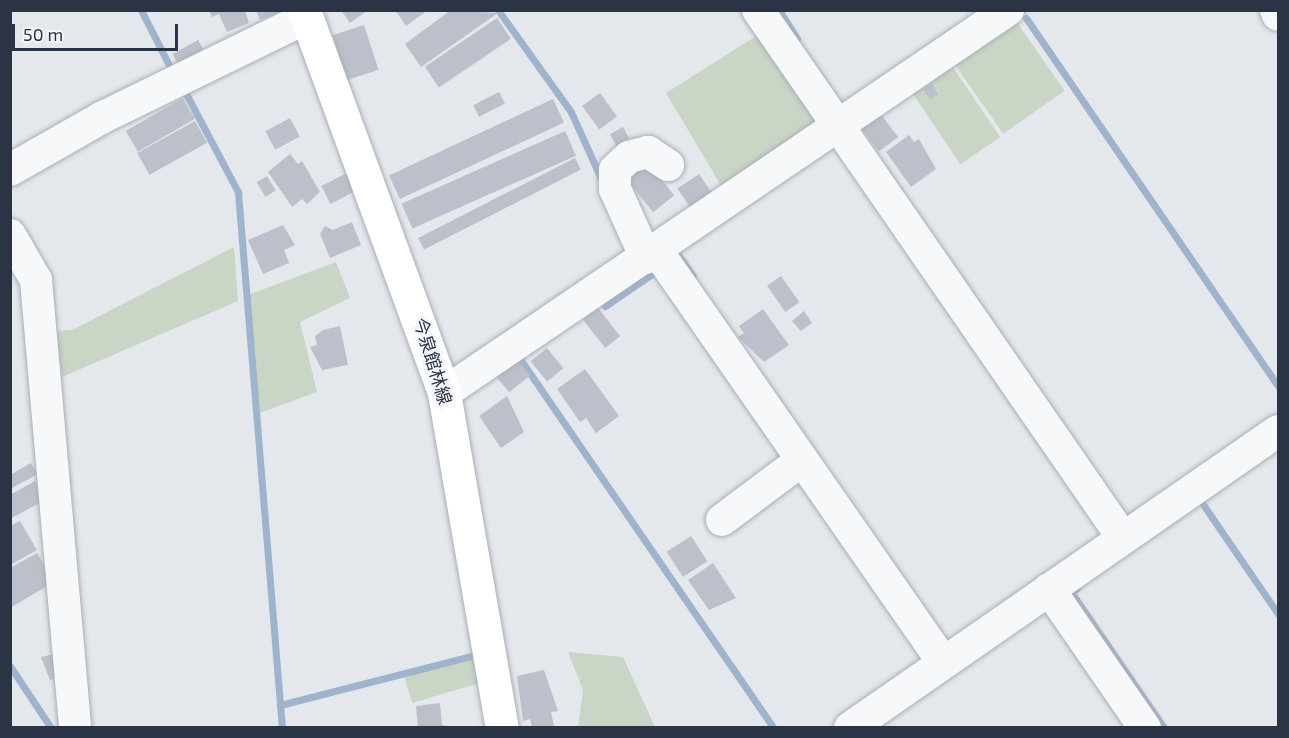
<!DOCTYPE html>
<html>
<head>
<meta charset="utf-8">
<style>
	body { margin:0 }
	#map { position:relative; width:1289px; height:738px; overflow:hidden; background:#e4e7ec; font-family:"Exo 2","Noto Sans JP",sans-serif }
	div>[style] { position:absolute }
	.green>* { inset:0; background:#c9d6c5; transform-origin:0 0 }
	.stream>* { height:7px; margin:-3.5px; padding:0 3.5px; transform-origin:3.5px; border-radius:3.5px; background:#9fb4cc }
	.building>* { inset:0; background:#bbc0ca; transform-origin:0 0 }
	.roads { filter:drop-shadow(0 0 2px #a9aeb7) drop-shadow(0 0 2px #a9aeb7) }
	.minor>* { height:32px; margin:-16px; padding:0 16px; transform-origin:16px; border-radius:16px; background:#f7f8fa }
	.major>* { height:33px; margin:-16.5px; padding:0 16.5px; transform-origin:16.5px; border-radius:16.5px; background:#fff }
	span { translate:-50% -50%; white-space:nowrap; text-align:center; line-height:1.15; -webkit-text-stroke:6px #f4f6f9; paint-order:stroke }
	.street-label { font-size:18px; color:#2b3445 }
	.frame { position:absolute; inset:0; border:12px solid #2b3445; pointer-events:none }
	.scale { position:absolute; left:12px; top:24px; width:166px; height:27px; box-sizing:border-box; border:3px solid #2b3445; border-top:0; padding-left:8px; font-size:18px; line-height:21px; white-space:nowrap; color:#2b3445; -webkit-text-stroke:4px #f4f6f9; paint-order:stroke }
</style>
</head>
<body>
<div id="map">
	<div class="green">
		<i style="left:1016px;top:21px;width:85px;height:75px;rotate:55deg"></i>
		<i style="clip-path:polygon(764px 31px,822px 117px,725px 192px,666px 93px)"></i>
		<i style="left:952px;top:66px;width:86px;height:48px;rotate:56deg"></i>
		<i style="clip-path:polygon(234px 247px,238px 301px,62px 377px,57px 331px,72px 330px)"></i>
		<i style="clip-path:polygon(336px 262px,350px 298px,300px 322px,317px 392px,260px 413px,248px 295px)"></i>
		<i style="clip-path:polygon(568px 652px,623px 657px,655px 727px,578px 727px,583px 690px)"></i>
		<i style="clip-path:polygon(480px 658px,483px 682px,412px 703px,404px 675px)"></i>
	</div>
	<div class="stream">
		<i style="left:141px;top:10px;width:66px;rotate:63deg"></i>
		<i style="left:171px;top:69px;width:8px;rotate:140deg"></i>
		<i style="left:498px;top:10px;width:125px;rotate:54.4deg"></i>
		<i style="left:571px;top:112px;width:78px;rotate:65.7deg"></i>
		<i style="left:779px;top:10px;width:34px;rotate:58deg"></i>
		<i style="left:1026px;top:18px;width:446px;rotate:55.6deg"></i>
		<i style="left:183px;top:88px;width:118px;rotate:62.1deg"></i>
		<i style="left:238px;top:192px;width:538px;rotate:85.31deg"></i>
		<i style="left:679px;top:256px;width:24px;rotate:55deg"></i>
		<i style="left:605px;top:306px;width:57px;rotate:-34.2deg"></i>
		<i style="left:518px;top:356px;width:452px;rotate:55.5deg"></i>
		<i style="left:1200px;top:500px;width:138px;rotate:55.6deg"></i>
		<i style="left:1077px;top:588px;width:7px;rotate:146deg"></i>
		<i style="left:1071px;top:592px;width:165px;rotate:55.6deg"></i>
		<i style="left:10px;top:666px;width:74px;rotate:56.5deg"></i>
		<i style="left:280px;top:705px;width:205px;rotate:-14.4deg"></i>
	</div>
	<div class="building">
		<i style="clip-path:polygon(209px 10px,245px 10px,249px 23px,227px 32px,219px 14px,212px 17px)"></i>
		<i style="clip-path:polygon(256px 10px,282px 10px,282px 11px,260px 20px)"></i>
		<i style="clip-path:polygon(341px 10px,368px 10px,350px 23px)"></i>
		<i style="clip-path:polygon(395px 10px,428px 10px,406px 26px)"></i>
		<i style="clip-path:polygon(451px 10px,498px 13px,421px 67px,405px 44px)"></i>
		<i style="left:497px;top:18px;width:25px;height:87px;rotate:56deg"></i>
		<i style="left:364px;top:25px;width:47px;height:33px;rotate:72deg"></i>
		<i style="left:198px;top:40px;width:13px;height:29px;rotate:61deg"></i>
		<i style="left:932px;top:84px;width:12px;height:10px;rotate:59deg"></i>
		<i style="left:499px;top:92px;width:13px;height:29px;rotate:63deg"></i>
		<i style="left:600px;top:93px;width:29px;height:22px;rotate:54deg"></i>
		<i style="left:183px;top:98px;width:24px;height:66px;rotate:60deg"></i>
		<i style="left:553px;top:99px;width:26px;height:181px;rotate:65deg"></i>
		<i style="left:880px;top:113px;width:30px;height:24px;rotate:53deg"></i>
		<i style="left:290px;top:118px;width:21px;height:28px;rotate:62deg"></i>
		<i style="left:195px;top:121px;width:25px;height:66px;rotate:61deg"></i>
		<i style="left:623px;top:127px;width:13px;height:15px;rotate:61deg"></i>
		<i style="left:565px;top:131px;width:27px;height:179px;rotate:66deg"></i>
		<i style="clip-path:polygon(909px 135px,914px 142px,919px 139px,936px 169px,911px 187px,886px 152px)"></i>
		<i style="clip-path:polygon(290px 154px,298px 164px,302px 161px,320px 192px,307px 204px,302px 199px,292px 207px,268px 172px)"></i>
		<i style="left:575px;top:158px;width:13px;height:176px;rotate:63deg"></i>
		<i style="left:644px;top:158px;width:48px;height:27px;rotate:51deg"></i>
		<i style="left:349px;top:172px;width:20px;height:31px;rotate:63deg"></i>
		<i style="left:699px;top:174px;width:22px;height:26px;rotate:56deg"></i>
		<i style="left:267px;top:176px;width:17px;height:12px;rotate:59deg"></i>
		<i style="clip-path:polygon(352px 222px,361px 245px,330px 258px,320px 234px,325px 226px,333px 230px)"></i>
		<i style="clip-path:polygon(283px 225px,295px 245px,284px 250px,289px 263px,263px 274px,248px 240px)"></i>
		<i style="left:781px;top:276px;width:32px;height:17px;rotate:55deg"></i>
		<i style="left:598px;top:308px;width:36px;height:19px;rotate:52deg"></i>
		<i style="clip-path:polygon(763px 309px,789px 345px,764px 362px,738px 337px,744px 333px,739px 326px)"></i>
		<i style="clip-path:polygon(804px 311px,812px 323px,801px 331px,792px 321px)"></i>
		<i style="clip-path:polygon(340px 326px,348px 365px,322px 370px,310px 347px,317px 345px,315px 336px,323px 330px)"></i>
		<i style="left:547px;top:348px;width:26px;height:21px;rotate:51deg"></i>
		<i style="left:517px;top:359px;width:21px;height:27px;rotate:51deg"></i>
		<i style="clip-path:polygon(585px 369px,619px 416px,596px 433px,586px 418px,580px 422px,557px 389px)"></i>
		<i style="clip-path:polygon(507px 396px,524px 432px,501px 448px,479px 416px)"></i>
		<i style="clip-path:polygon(31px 463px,38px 474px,10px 489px,10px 475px)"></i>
		<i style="clip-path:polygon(35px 481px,45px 500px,10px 519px,10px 495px)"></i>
		<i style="clip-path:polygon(20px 521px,37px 550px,10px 565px,10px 526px)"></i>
		<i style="left:691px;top:536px;width:30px;height:29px;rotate:57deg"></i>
		<i style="clip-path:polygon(37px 553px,54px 582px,10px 608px,10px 568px)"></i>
		<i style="clip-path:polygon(713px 563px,736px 598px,709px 610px,688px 580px)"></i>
		<i style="clip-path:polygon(54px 654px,61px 677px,50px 680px,41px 657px)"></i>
		<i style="clip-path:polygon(544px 670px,558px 711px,551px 712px,554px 726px,532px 728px,530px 719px,523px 721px,517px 676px)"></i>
		<i style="clip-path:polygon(440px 703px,442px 725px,459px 728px,418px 728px,416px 706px)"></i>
	</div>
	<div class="roads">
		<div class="minor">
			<i style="left:758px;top:10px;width:642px;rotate:55.34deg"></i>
			<i style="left:1276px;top:10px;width:5px;rotate:68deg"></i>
			<i style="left:10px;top:170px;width:107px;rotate:-29.7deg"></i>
			<i style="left:103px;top:117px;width:226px;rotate:-26deg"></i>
			<i style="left:10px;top:235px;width:52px;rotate:60deg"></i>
			<i style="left:36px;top:280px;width:450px;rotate:85deg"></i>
			<i style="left:657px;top:251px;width:501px;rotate:55.17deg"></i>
			<i style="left:646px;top:258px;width:76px;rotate:-114.2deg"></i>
			<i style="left:615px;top:189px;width:19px;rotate:-90deg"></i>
			<i style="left:615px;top:170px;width:19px;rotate:-43deg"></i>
			<i style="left:629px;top:157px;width:20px;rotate:-15deg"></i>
			<i style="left:648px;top:152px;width:24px;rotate:33deg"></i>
			<i style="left:444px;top:393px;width:682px;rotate:-34.18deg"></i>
			<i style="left:722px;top:520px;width:100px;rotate:-36.9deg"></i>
			<i style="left:1049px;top:589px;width:169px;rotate:55.4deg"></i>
			<i style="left:850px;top:728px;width:521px;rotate:-34.76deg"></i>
		</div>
		<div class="major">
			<i style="left:304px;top:10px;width:408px;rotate:69.9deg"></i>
			<i style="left:444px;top:393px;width:340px;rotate:80.2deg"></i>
		</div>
	</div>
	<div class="street-label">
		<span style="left:433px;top:361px;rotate:73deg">今泉館林線</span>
	</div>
	<div class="frame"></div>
	<div class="scale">50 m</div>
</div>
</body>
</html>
